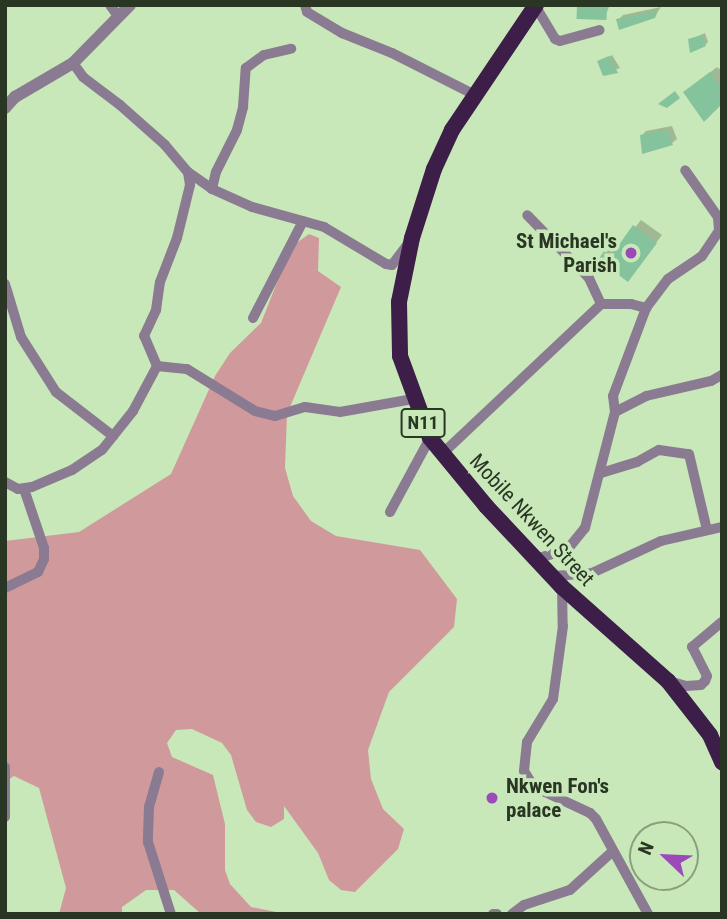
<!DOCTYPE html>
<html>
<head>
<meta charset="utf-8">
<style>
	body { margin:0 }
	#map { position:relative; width:727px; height:919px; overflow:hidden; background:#c8e8b9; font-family:"Roboto Condensed",sans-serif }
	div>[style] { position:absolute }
	.green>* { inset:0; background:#d09a9c }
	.shadow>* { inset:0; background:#0003 }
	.building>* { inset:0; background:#84c39b; transform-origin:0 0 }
	.minor>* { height:10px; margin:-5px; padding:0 5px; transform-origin:5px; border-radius:5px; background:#8b7b92 }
	.tertiary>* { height:12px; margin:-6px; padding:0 6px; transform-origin:6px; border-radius:6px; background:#8b7b92 }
	.trunk>* { height:16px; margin:-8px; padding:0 8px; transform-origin:8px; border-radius:8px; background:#3c1e48 }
	.dots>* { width:19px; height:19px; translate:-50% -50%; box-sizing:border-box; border:4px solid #c8e8b9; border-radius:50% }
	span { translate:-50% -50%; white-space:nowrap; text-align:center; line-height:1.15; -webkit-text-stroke:7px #c8e8b9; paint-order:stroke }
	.shield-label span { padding:2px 5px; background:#c8e8b9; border:2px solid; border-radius:5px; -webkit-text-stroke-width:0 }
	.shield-label { font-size:19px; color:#293624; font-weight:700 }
	.poi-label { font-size:21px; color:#293624; font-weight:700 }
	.right { translate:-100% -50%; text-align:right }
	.left { translate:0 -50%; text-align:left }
	.street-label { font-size:21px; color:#293624 }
	.frame { position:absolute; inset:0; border:7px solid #293624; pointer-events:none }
	.north { position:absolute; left:629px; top:821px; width:70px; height:70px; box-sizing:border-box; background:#c8e8b9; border:2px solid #88a17d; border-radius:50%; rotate:293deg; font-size:19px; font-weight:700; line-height:28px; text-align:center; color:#293624 }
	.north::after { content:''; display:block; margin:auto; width:24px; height:32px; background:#9c4aba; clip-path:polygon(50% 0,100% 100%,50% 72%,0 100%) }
</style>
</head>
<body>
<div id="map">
	<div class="green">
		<i style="clip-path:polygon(309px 234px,319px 238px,318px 271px,341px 287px,287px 414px,285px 468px,293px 496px,311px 521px,336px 536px,420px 550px,457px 599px,454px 627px,389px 692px,368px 750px,371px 779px,383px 809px,404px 829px,398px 849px,355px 892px,341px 890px,329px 880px,318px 853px,284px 806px,284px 819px,271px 827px,256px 822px,247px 810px,231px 755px,222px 743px,192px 729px,176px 730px,167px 743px,172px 757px,213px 775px,225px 824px,225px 870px,230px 884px,251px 907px,286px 914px,201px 914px,174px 890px,146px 890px,122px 907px,122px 914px,59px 914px,66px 888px,39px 788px,14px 776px,5px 782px,5px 541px,79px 532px,171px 474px,215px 376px,230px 353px,261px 323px,291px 247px)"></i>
	</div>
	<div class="shadow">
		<i style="clip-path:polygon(579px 5px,610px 5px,604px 18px)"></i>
		<i style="clip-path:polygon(661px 7px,654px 17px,618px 20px,623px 15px)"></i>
		<i style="clip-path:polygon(705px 33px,708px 42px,705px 45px,689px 40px)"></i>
		<i style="clip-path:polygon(612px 55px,620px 68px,604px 74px,599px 62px)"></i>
		<i style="clip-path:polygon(722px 66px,722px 101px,685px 92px,717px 67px,719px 69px)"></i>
		<i style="clip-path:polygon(672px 126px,677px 139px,672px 143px,641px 136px,646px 131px)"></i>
		<i style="clip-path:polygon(641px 220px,662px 235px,628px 280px,600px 260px,612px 245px,618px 249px)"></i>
	</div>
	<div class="building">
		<i style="left:577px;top:5px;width:30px;height:14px;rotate:2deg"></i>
		<i style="clip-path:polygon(658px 11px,655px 18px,619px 30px,616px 19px)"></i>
		<i style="clip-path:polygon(702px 35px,706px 46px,690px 53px,688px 39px)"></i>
		<i style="clip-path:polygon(609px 56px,618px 73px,603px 76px,597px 61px)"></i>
		<i style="clip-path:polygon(710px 72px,722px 91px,722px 104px,704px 122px,683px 92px)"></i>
		<i style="clip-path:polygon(675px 91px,680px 98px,667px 108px,658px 104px)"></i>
		<i style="clip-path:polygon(667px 130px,673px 145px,642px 154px,640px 135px)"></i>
		<i style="clip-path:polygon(633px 225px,657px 243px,628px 282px,598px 260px,604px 251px,611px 256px)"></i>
	</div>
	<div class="minor">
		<i style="left:110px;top:5px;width:14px;rotate:54deg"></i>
		<i style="left:305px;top:5px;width:7px;rotate:74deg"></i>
		<i style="left:307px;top:12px;width:41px;rotate:31deg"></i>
		<i style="left:342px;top:33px;width:54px;rotate:21.8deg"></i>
		<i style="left:392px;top:53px;width:93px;rotate:26.8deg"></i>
		<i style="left:536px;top:7px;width:37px;rotate:59deg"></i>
		<i style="left:555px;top:39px;width:5px;rotate:22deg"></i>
		<i style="left:560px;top:41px;width:41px;rotate:-15.4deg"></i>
		<i style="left:73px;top:63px;width:17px;rotate:54deg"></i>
		<i style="left:83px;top:77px;width:46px;rotate:37.1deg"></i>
		<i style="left:120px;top:105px;width:60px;rotate:41.6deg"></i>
		<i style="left:165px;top:145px;width:35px;rotate:50deg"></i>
		<i style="left:188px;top:172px;width:29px;rotate:35deg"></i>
		<i style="left:212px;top:189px;width:44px;rotate:24.2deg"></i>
		<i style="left:252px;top:207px;width:75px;rotate:15.5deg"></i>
		<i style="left:324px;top:227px;width:72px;rotate:30.8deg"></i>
		<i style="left:386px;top:264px;width:6px;rotate:9deg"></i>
		<i style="left:392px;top:265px;width:26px;rotate:-53deg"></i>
		<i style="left:212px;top:189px;width:17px;rotate:-77deg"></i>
		<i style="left:216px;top:172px;width:47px;rotate:-63.4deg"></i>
		<i style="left:237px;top:130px;width:24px;rotate:-75deg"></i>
		<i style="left:243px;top:107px;width:39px;rotate:-86deg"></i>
		<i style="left:246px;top:68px;width:22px;rotate:-36deg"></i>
		<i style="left:264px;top:55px;width:28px;rotate:-13deg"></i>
		<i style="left:5px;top:284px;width:55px;rotate:73.2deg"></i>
		<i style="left:21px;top:337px;width:65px;rotate:57.5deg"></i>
		<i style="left:56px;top:392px;width:72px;rotate:37.7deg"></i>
		<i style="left:601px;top:304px;width:30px"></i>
		<i style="left:631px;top:304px;width:16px;rotate:15deg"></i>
		<i style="left:253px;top:318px;width:109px;rotate:-62.7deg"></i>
		<i style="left:157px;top:366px;width:30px;rotate:6deg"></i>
		<i style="left:187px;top:369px;width:80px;rotate:31.7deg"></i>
		<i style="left:255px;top:411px;width:21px;rotate:14deg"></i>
		<i style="left:275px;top:416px;width:31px;rotate:-17deg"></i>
		<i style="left:305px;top:407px;width:35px;rotate:8deg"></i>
		<i style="left:340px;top:412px;width:74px;rotate:-10.1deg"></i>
		<i style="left:157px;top:366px;width:33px;rotate:-113deg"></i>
		<i style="left:144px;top:336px;width:29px;rotate:-65deg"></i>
		<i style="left:156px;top:310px;width:28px;rotate:-82deg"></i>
		<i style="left:160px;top:282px;width:47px;rotate:-68.9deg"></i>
		<i style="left:177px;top:238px;width:55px;rotate:-76.2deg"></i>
		<i style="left:190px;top:185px;width:13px;rotate:-99deg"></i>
		<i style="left:615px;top:412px;width:16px;rotate:-97deg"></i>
		<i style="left:613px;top:396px;width:94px;rotate:-69.4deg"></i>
		<i style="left:646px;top:308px;width:36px;rotate:-53deg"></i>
		<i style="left:668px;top:279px;width:41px;rotate:-34.1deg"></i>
		<i style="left:702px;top:256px;width:30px;rotate:-56deg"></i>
		<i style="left:719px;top:231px;width:14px;rotate:-94deg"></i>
		<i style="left:718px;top:217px;width:57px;rotate:-125.1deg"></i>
		<i style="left:442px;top:454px;width:219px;rotate:-43.3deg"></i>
		<i style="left:601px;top:304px;width:29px;rotate:-115deg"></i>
		<i style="left:589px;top:278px;width:88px;rotate:-134.5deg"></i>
		<i style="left:601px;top:473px;width:38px;rotate:-17deg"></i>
		<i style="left:637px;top:462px;width:25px;rotate:-29deg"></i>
		<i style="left:659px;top:450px;width:30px;rotate:8deg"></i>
		<i style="left:689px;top:454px;width:78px;rotate:76.7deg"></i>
		<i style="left:5px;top:482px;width:15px;rotate:28deg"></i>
		<i style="left:18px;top:489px;width:14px;rotate:-8deg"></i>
		<i style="left:32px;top:487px;width:43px;rotate:-23deg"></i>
		<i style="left:72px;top:470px;width:36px;rotate:-34deg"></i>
		<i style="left:102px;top:450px;width:50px;rotate:-51.5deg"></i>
		<i style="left:133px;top:411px;width:51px;rotate:-61.9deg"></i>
		<i style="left:390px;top:512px;width:84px;rotate:-61.6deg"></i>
		<i style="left:535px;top:559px;width:33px;rotate:-16deg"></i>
		<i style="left:567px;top:550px;width:28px;rotate:-51deg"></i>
		<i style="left:585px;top:528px;width:120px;rotate:-75.5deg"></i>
		<i style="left:615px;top:412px;width:35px;rotate:-27deg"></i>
		<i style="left:646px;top:396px;width:67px;rotate:-13deg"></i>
		<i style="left:711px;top:381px;width:13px;rotate:-29deg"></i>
		<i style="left:553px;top:576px;width:39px;rotate:-4deg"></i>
		<i style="left:592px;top:573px;width:76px;rotate:-24.9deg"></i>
		<i style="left:661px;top:541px;width:63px;rotate:-12.9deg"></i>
		<i style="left:562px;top:587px;width:39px;rotate:89deg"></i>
		<i style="left:563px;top:626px;width:74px;rotate:97.8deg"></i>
		<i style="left:553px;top:699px;width:50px;rotate:121.2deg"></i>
		<i style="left:527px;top:742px;width:29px;rotate:96deg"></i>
		<i style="left:524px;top:771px;width:13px;rotate:58deg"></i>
		<i style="left:531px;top:782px;width:17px;rotate:36deg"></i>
		<i style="left:545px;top:792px;width:50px;rotate:25deg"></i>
		<i style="left:590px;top:813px;width:8px;rotate:45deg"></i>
		<i style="left:596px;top:819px;width:108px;rotate:61.3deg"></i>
		<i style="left:5px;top:588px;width:37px;rotate:-26deg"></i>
		<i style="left:38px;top:572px;width:14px;rotate:-65deg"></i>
		<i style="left:44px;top:559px;width:11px;rotate:-90deg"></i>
		<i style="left:44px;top:548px;width:62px;rotate:-108.7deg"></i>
		<i style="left:669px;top:681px;width:18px;rotate:16deg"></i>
		<i style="left:686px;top:686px;width:15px;rotate:-4deg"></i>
		<i style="left:701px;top:685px;width:6px;rotate:-45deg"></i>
		<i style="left:705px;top:681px;width:5px;rotate:-68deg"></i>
		<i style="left:707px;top:676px;width:33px;rotate:-117deg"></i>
		<i style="left:692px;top:647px;width:39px;rotate:-40deg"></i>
		<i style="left:5px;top:767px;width:50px;rotate:90deg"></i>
		<i style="left:159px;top:772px;width:36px;rotate:106deg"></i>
		<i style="left:149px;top:807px;width:35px;rotate:92deg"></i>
		<i style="left:148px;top:842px;width:76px;rotate:72.3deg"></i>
		<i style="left:493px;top:914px;width:4px"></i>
		<i style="left:512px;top:914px;width:15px;rotate:-37deg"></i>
		<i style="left:524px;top:905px;width:48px;rotate:-18.1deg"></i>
		<i style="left:570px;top:890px;width:58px;rotate:-42.2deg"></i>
	</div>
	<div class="tertiary">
		<i style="left:5px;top:108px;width:15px;rotate:-48deg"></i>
		<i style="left:15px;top:97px;width:67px;rotate:-30.4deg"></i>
		<i style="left:73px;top:63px;width:81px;rotate:-45.5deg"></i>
	</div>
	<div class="trunk">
		<i style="left:536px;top:5px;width:151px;rotate:123.9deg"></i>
		<i style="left:452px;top:130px;width:43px;rotate:114.8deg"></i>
		<i style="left:434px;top:169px;width:72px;rotate:107.7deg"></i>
		<i style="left:412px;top:238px;width:65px;rotate:101.5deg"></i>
		<i style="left:399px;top:302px;width:54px;rotate:88.9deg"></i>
		<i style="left:400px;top:356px;width:87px;rotate:69.9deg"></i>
		<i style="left:430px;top:438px;width:88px;rotate:50.5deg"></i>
		<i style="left:486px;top:506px;width:111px;rotate:46.8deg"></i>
		<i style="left:562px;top:587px;width:142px;rotate:41.6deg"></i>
		<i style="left:668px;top:681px;width:68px;rotate:52.1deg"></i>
		<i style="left:710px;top:735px;width:30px;rotate:66deg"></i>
	</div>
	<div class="dots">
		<i style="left:631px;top:253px;background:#9c4aba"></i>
		<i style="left:492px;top:798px;background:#9c4aba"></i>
	</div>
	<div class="shield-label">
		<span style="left:423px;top:423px">N11</span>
	</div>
	<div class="poi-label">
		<span class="right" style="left:617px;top:253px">St Michael's<br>Parish</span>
		<span class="left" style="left:506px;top:798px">Nkwen Fon's<br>palace</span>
	</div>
	<div class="street-label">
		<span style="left:532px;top:520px;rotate:47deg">Mobile Nkwen Street</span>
	</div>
	<div class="frame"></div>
	<div class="north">N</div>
</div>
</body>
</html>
